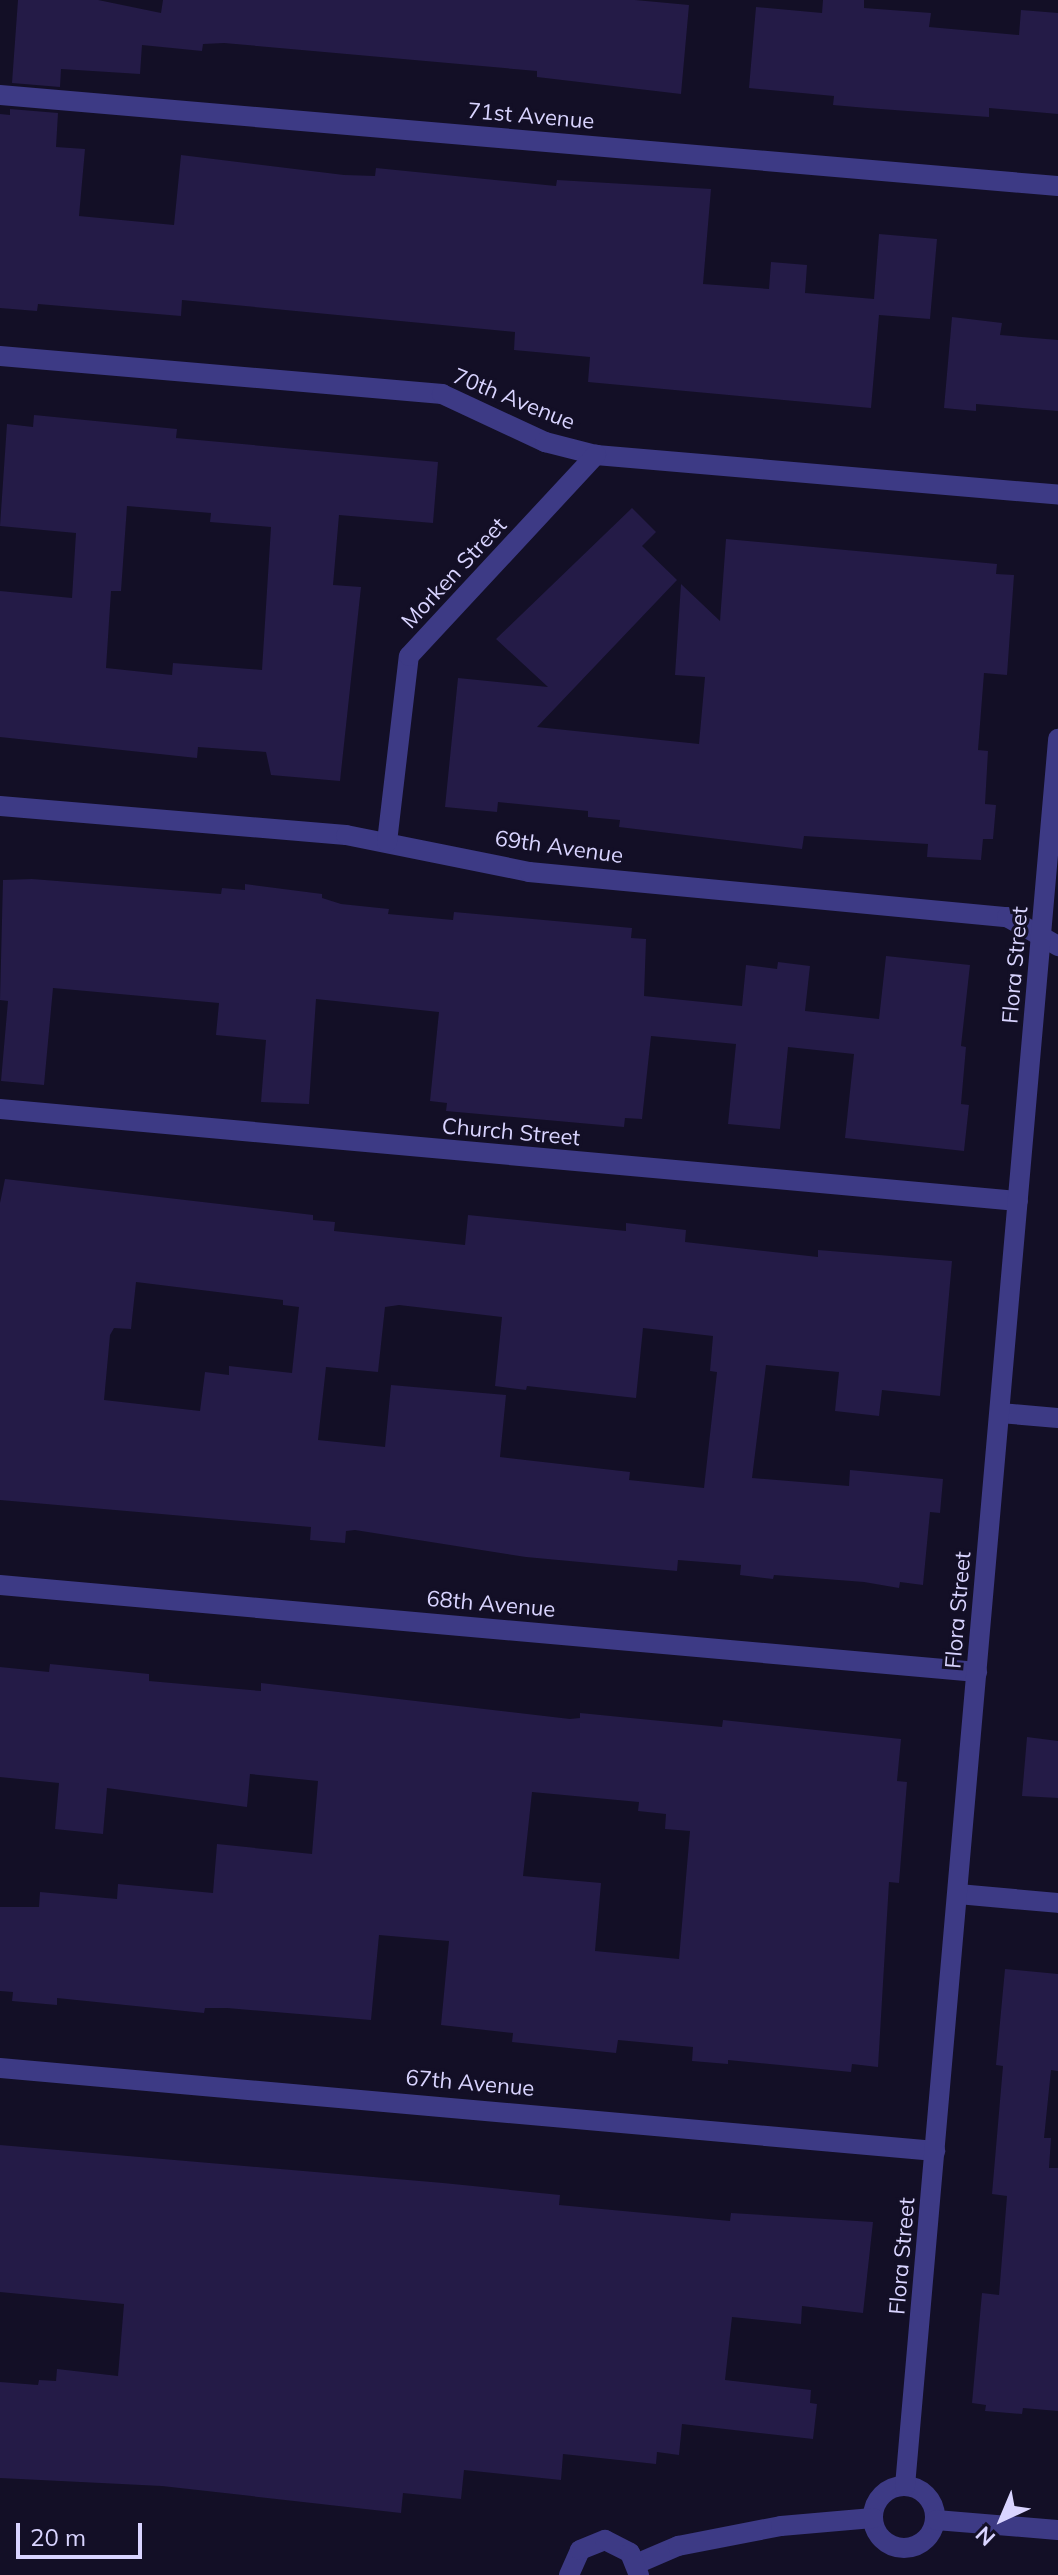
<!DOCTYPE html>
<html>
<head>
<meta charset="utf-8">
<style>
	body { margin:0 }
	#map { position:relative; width:1058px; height:2575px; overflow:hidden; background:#130f26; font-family:Mulish,sans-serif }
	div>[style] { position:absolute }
	.building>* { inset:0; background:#241b47 }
	.minor>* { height:20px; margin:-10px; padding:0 10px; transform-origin:10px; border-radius:10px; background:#3d3a85 }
	.minor>.ring { margin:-10px; padding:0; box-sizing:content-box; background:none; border:20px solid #3d3a85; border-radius:50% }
	span { translate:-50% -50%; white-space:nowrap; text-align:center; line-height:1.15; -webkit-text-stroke:6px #130f26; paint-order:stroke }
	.street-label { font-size:22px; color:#d9d4ff }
	.north { position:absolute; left:962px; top:2479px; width:80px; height:80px; -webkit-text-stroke:6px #130f26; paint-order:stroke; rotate:224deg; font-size:22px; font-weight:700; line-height:32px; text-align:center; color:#d9d4ff }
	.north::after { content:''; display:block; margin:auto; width:28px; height:36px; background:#d9d4ff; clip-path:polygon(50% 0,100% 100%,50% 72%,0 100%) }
	.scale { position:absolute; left:16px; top:2523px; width:126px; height:36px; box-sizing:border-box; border:4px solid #d9d4ff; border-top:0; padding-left:10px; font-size:24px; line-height:28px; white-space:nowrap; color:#d9d4ff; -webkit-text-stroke:6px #130f26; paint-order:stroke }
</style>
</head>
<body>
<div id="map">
	<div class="building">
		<i style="clip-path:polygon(18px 0,98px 0,161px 13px,163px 0,635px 0,689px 5px,681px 94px,537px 77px,537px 71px,224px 43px,203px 44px,202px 51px,142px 45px,140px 74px,61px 69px,60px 87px,12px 83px)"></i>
		<i style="clip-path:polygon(823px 0,864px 0,864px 8px,931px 13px,929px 27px,1019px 35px,1021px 10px,1058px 13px,1058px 114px,989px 108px,989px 117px,867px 108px,833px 105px,834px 96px,749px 88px,756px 7px,822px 13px)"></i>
		<i style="clip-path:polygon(10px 109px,58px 113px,56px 147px,85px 149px,79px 216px,174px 225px,181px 155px,344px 175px,375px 176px,376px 168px,556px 186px,557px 180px,711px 189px,703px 284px,769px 289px,771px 262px,807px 265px,805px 293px,874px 299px,879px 234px,937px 239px,930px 319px,879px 315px,871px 408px,588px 382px,590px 357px,514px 350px,515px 332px,182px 300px,181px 316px,38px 304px,37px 311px,0 308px,0 114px,10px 115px)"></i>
		<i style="clip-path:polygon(952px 317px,1002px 323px,1000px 335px,1058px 340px,1058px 411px,976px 404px,976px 411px,944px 408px)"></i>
		<i style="clip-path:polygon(evenodd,34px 415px,177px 429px,176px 438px,438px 462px,433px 523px,339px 515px,333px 585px,361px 587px,340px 781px,271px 775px,266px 752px,198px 747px,197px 758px,0 737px,0 591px,72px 598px,76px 533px,0 526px,7px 424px,33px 427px,34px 415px,127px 506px,211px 513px,210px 522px,271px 527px,262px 670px,173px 663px,172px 675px,106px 668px,111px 591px,121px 591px,127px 506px)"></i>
		<i style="clip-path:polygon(632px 508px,656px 532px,642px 546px,677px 580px,537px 727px,699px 744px,705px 677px,675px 675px,681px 584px,720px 621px,726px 539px,997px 564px,996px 574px,1014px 575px,1007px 675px,984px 673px,978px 750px,988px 751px,985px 804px,996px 805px,993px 839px,983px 839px,981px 860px,927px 857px,928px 844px,804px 836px,802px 849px,619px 827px,620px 820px,588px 817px,588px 811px,498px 802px,497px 812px,445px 807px,458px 678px,548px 687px,496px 639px)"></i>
		<i style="clip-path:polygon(32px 879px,221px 894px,222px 888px,245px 890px,245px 884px,322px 894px,322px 898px,341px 904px,389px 909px,388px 914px,453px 920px,454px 912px,632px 928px,631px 938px,646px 939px,644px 996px,742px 1006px,746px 965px,777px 969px,778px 962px,810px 966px,805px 1011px,879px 1019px,886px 956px,970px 965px,961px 1046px,966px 1047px,961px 1104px,969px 1105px,964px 1151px,845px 1138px,854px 1054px,788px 1047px,780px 1129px,728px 1124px,736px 1044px,651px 1036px,642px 1119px,625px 1118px,624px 1127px,446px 1111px,447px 1103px,430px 1101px,439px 1012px,316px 999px,309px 1104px,261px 1102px,266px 1040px,216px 1035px,219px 1003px,53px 988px,44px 1085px,1px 1081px,8px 1001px,0 1000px,3px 880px)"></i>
		<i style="clip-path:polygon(evenodd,5px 1179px,313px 1215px,313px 1220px,335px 1222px,334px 1231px,465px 1245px,468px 1215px,626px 1231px,626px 1223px,686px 1230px,685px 1242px,818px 1257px,818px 1250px,952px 1261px,940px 1396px,882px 1390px,879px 1416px,835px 1411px,839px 1372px,766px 1365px,752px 1478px,849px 1486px,850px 1470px,943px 1479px,940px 1513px,930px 1512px,923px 1585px,900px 1582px,899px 1588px,864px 1582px,774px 1575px,773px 1579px,740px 1575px,741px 1565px,678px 1560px,677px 1571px,526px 1557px,355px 1530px,346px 1531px,345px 1543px,310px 1540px,311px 1527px,0 1500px,0 1203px,5px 1179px,136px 1282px,283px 1300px,283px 1305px,299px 1307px,292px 1373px,229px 1366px,229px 1375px,205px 1372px,200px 1411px,104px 1400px,110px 1335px,114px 1328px,131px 1329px,136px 1282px,5px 1179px,399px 1305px,502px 1317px,495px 1386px,526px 1390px,527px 1386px,636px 1398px,643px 1328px,713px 1336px,710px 1371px,717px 1372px,704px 1488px,629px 1480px,630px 1472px,500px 1457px,506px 1395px,391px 1385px,385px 1447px,318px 1440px,326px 1367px,378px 1372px,385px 1307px,399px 1305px)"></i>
		<i style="clip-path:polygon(evenodd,50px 1664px,149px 1674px,149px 1681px,261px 1691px,261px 1683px,570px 1719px,580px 1718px,580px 1713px,722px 1727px,723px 1720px,901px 1739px,897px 1781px,907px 1782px,899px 1883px,889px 1882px,878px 2067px,852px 2064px,851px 2072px,728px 2060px,728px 2064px,692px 2061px,693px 2047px,618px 2040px,616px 2053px,512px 2042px,513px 2033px,441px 2025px,449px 1941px,379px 1935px,371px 2020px,227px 2008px,205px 2008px,204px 2013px,57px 1998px,57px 2005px,12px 2001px,13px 1992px,0 1991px,0 1907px,39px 1907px,40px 1892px,117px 1899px,118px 1884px,213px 1893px,217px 1844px,312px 1854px,318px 1781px,250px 1774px,247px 1807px,107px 1788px,103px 1834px,55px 1829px,59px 1783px,0 1777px,0 1667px,49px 1672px,50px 1664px,532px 1792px,639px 1802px,638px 1811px,666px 1814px,665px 1829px,690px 1831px,679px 1959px,595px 1951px,601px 1883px,523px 1876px,532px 1792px)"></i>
		<i style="clip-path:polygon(1027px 1737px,1058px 1741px,1058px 1798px,1022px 1796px)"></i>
		<i style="clip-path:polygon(1005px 1969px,1058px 1974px,1058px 2071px,1051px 2070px,1044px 2138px,1051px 2138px,1049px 2168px,1058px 2168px,1058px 2411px,1023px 2408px,1022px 2414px,985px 2411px,986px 2405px,972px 2403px,982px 2293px,999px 2295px,1007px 2196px,992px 2194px,1003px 2066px,996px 2065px)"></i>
		<i style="clip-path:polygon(0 2145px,443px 2183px,560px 2195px,559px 2205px,730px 2221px,731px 2213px,873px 2222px,863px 2313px,802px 2306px,801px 2324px,732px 2317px,725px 2380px,811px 2390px,810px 2403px,817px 2404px,813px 2439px,682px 2424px,679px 2455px,657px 2452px,656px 2464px,563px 2454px,561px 2480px,464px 2470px,461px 2499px,403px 2493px,401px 2513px,162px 2486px,0 2478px,0 2382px,38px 2385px,39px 2380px,56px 2381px,57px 2369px,118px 2376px,124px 2304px,0 2292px)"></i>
	</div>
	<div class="minor">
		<i style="left:0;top:95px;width:1062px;rotate:4.92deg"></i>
		<i style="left:0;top:356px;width:444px;rotate:4.9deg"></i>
		<i style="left:442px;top:394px;width:114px;rotate:25deg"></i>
		<i style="left:545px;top:442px;width:53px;rotate:14.3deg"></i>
		<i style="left:596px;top:455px;width:464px;rotate:4.9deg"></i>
		<i style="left:0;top:806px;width:347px;rotate:4.8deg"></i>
		<i style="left:346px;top:835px;width:187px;rotate:11.4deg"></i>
		<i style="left:529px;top:872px;width:480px;rotate:5.4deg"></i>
		<i style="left:1007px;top:917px;width:59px;rotate:29.6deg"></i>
		<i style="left:387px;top:842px;width:187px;rotate:-83.3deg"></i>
		<i style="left:409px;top:656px;width:275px;rotate:-47.1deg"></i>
		<i style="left:0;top:1109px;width:1022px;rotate:5.16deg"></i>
		<i style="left:1000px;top:1413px;width:58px;rotate:4.9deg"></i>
		<i style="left:0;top:1585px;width:981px;rotate:5.09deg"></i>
		<i style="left:958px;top:1894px;width:100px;rotate:5.1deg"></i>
		<i style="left:0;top:2068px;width:939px;rotate:5.07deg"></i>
		<i class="ring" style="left:873px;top:2486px;width:42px;height:42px"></i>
		<i style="left:905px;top:2486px;width:1754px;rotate:-84.99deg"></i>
		<i style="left:936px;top:2520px;width:122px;rotate:4.7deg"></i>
		<i style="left:636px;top:2564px;width:46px;rotate:-23.2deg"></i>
		<i style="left:678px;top:2546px;width:105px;rotate:-11deg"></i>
		<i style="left:781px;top:2526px;width:92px;rotate:-5deg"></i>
		<i style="left:569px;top:2575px;width:27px;rotate:-66deg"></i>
		<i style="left:580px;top:2550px;width:27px;rotate:-22deg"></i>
		<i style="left:605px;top:2540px;width:28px;rotate:27deg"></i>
		<i style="left:630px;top:2553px;width:24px;rotate:68deg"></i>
	</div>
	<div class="street-label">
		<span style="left:531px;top:116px;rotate:5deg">71st Avenue</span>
		<span style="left:514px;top:399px;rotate:22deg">70th Avenue</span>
		<span style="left:454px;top:573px;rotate:-47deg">Morken Street</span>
		<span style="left:559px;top:847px;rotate:8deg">69th Avenue</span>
		<span style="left:1015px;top:965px;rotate:-85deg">Flora Street</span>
		<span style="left:511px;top:1132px;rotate:5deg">Church Street</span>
		<span style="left:491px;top:1604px;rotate:5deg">68th Avenue</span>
		<span style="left:958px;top:1610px;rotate:-85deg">Flora Street</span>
		<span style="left:470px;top:2083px;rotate:5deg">67th Avenue</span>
		<span style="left:902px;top:2256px;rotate:-85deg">Flora Street</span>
	</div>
	<div class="north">N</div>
	<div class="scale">20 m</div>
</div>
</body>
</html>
